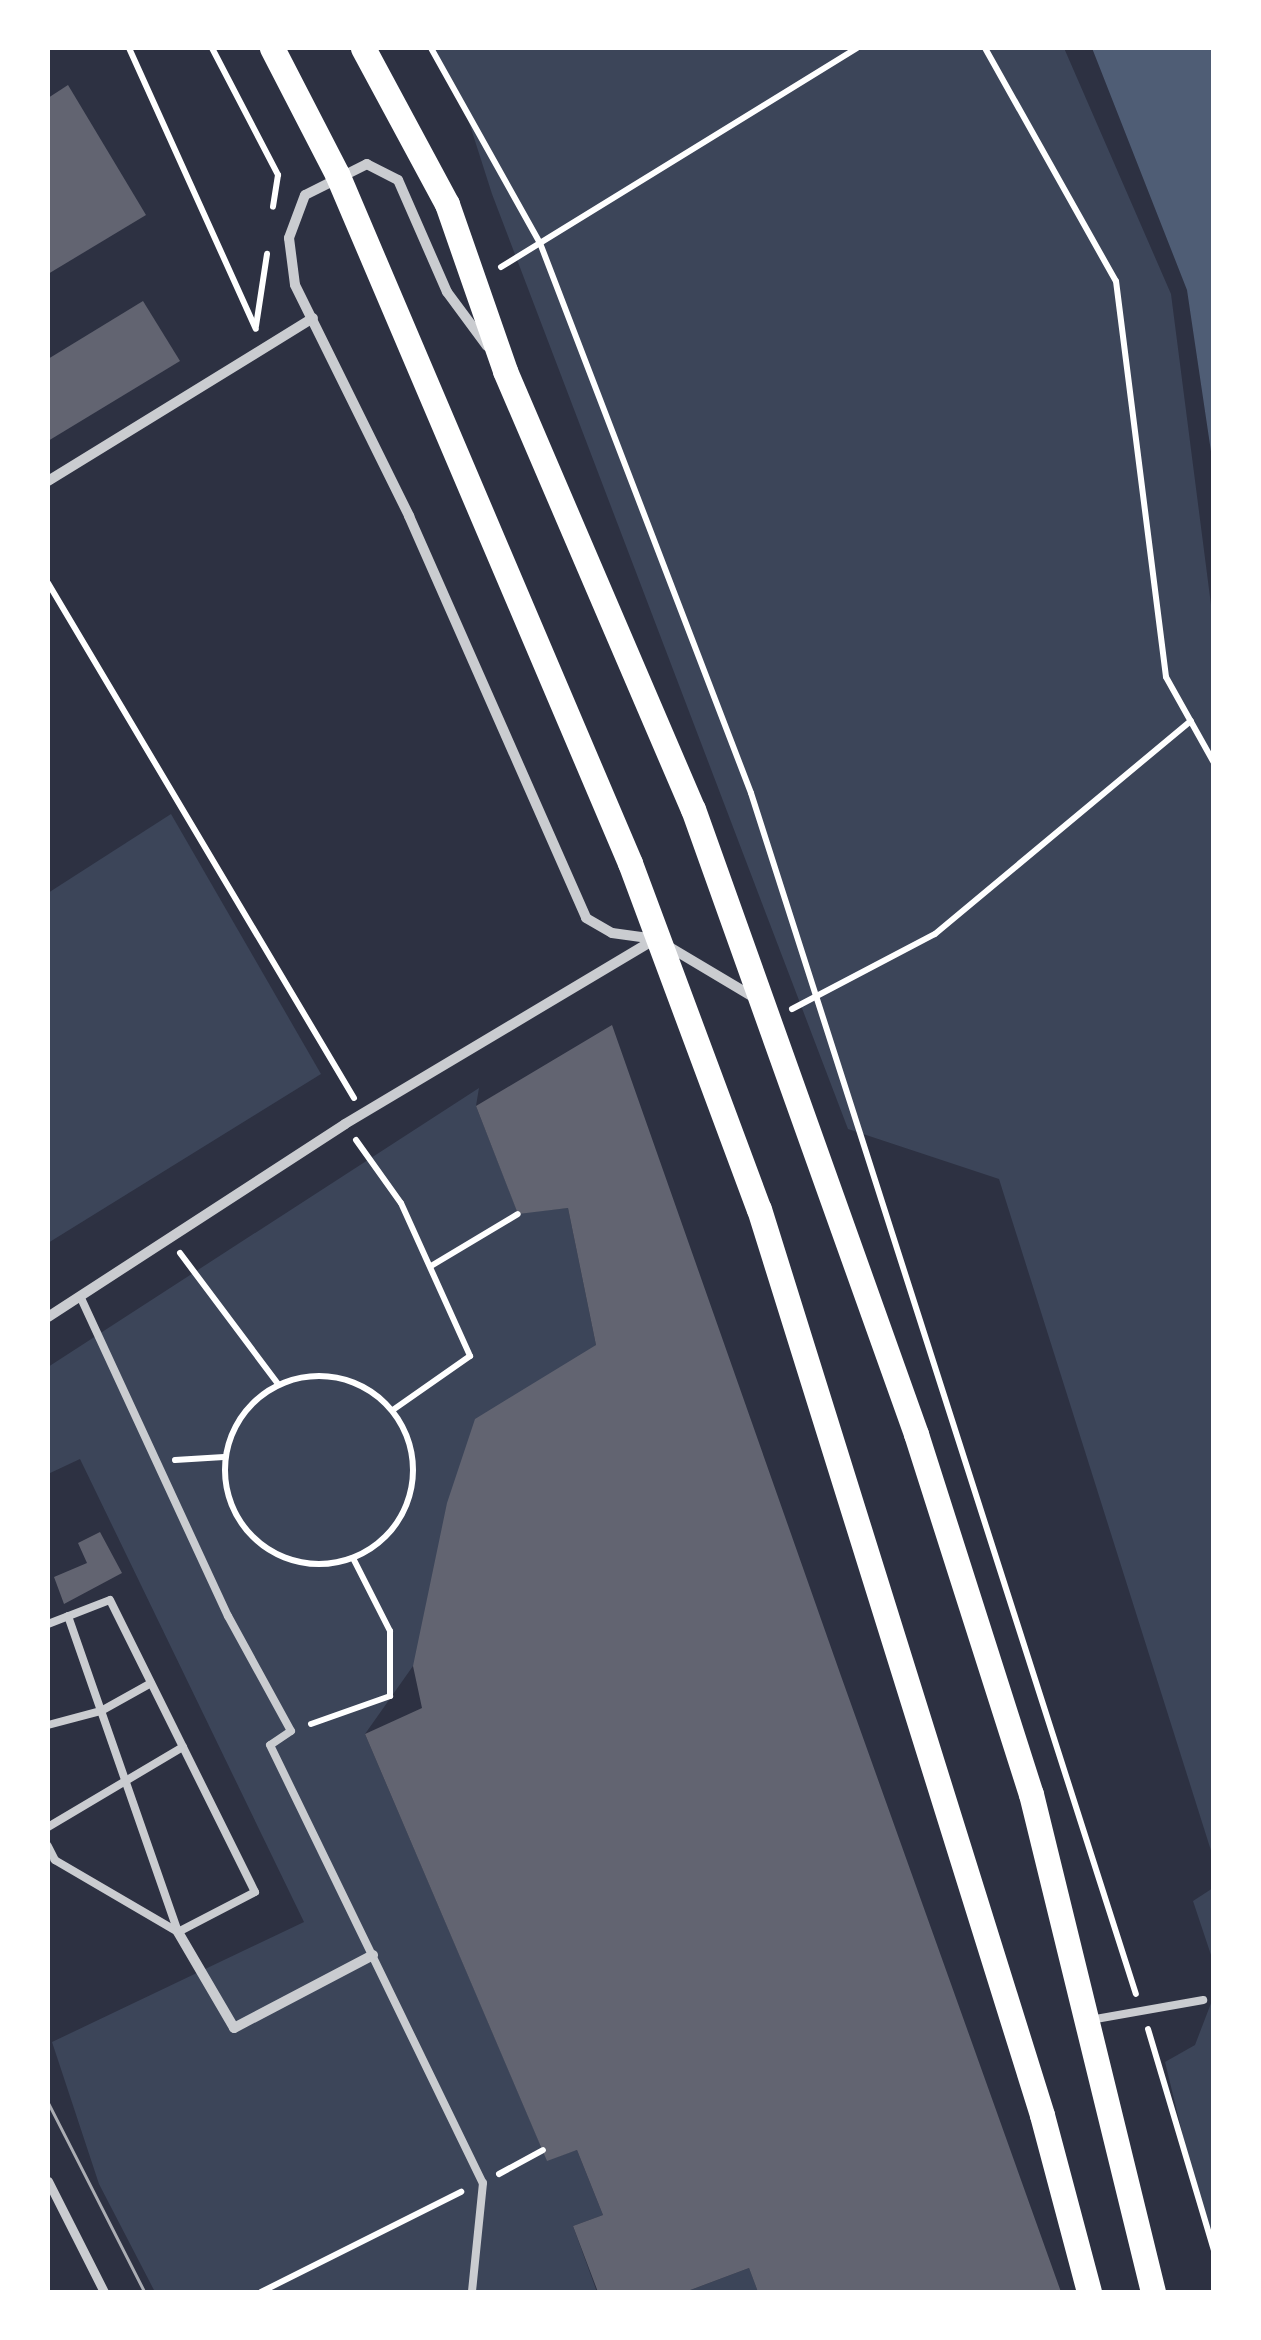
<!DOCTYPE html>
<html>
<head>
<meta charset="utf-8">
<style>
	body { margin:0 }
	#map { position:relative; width:1261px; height:2340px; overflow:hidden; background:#2d3142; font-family:"Exo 2",sans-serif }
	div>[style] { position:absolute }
	.green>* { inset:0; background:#3c4559 }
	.water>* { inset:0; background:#4f5d75 }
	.building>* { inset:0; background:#626471 }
	.path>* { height:6px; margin:-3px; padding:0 3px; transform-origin:3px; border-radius:3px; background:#fff }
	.path>.ring { margin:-3px; padding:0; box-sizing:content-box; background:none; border:6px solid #fff; border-radius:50% }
	.service>* { height:8px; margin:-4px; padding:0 4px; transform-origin:4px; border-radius:4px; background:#caccd0 }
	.pedestrian>* { height:9px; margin:-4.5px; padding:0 4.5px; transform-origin:4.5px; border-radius:4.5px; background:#caccd0 }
	.minor>* { height:10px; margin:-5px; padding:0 5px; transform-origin:5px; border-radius:5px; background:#caccd0 }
	.primary>* { height:25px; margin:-12.5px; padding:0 12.5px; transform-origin:12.5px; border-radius:12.5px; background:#fff }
	.tram>* { height:2.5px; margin:-1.25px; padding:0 1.25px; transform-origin:1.25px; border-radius:1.25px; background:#abadb3 }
	span { translate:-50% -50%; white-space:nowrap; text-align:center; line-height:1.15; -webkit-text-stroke:8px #fff; paint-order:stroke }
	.frame { position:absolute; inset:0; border:50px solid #fff; pointer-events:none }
</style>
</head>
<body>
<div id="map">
	<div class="green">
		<i style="clip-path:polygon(432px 48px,1064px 48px,1171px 294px,1214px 628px,1213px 1857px,999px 1179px,848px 1129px,492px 194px,460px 94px)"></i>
		<i style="clip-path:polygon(171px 814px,321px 1074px,48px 1243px,48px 893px)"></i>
		<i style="clip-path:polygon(479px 1088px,476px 1106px,518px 1213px,568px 1208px,596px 1345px,413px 1666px,365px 1734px,547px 2160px,577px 2150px,603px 2215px,573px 2226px,597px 2292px,155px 2292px,99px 2184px,52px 2042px,304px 1922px,80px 1459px,48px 1474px,48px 1367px)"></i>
		<i style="clip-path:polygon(1213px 1888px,1213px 1961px,1193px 1901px)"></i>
		<i style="clip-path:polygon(1213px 1998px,1213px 2260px,1165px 2062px,1195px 2045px)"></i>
		<i style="clip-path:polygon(749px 2268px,758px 2292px,685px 2292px)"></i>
	</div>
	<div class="water">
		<i style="clip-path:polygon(1092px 48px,1213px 48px,1213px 465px,1187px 290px)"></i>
	</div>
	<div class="building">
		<i style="clip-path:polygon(68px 85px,146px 215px,48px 274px,48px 98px)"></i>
		<i style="clip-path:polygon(143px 301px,180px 361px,48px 441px,48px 359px)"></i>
		<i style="clip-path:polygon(612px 1025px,841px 1676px,1061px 2292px,758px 2292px,749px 2268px,685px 2292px,598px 2292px,573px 2226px,603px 2215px,577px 2150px,547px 2161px,365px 1734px,422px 1708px,413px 1666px,447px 1503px,475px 1419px,596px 1345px,568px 1208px,518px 1214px,476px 1106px)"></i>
		<i style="clip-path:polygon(100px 1532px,122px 1573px,64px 1604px,54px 1577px,87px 1563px,78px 1543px)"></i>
	</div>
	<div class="path">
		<i style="left:129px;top:48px;width:308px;rotate:65.7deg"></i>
		<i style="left:212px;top:48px;width:143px;rotate:62.5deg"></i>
		<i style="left:278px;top:175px;width:32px;rotate:99deg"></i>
		<i style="left:431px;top:48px;width:223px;rotate:60.8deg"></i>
		<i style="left:540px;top:243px;width:589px;rotate:69.01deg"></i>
		<i style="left:751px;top:793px;width:1261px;rotate:72.23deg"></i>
		<i style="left:985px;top:48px;width:267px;rotate:60.7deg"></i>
		<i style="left:1116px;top:281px;width:399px;rotate:82.8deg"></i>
		<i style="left:1166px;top:677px;width:98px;rotate:60.8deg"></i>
		<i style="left:501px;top:267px;width:418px;rotate:-31.6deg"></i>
		<i style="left:256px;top:326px;width:73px;rotate:-81.3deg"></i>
		<i style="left:48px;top:583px;width:599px;rotate:59.28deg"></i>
		<i style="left:792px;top:1009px;width:161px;rotate:-27.7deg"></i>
		<i style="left:935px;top:934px;width:333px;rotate:-39.8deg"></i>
		<i style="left:356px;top:1140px;width:77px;rotate:54.5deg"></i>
		<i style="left:401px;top:1203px;width:168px;rotate:65.7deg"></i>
		<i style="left:470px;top:1356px;width:94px;rotate:145deg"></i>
		<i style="left:180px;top:1253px;width:164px;rotate:53.2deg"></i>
		<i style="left:431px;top:1266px;width:101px;rotate:-30.9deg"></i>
		<i class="ring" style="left:225px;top:1376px;width:182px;height:182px"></i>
		<i style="left:175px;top:1460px;width:49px;rotate:-3.5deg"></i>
		<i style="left:311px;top:1724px;width:84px;rotate:-19.5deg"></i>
		<i style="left:390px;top:1696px;width:65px;rotate:-90deg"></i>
		<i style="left:390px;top:1631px;width:82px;rotate:-116.9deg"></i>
		<i style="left:1148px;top:2029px;width:231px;rotate:73.4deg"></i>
		<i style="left:499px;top:2174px;width:50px;rotate:-28.6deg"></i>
		<i style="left:261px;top:2292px;width:224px;rotate:-26.6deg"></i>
	</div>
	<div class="service">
		<i style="left:80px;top:1296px;width:353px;rotate:65.2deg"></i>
		<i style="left:228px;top:1616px;width:131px;rotate:61.3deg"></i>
		<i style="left:291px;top:1731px;width:25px;rotate:146deg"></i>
		<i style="left:270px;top:1745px;width:487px;rotate:64.1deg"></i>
		<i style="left:483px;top:2183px;width:110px;rotate:95.8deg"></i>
		<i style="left:68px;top:1616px;width:335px;rotate:70.8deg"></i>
		<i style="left:48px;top:1624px;width:66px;rotate:-21.2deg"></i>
		<i style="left:110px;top:1600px;width:326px;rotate:63.6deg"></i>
		<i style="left:255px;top:1892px;width:87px;rotate:152.5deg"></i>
		<i style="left:178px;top:1932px;width:143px;rotate:-149.7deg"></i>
		<i style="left:55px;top:1860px;width:16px;rotate:-117deg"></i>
		<i style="left:48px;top:1725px;width:55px;rotate:-14.8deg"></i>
		<i style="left:101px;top:1711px;width:57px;rotate:-29.2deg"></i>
		<i style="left:48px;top:1827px;width:157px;rotate:-30.7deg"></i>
		<i style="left:1090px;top:2020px;width:115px;rotate:-10deg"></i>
	</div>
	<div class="pedestrian">
		<i style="left:48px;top:2181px;width:124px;rotate:63.2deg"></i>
	</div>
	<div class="minor">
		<i style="left:487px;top:346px;width:67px;rotate:-126.5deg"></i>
		<i style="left:447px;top:292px;width:122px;rotate:-113.6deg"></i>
		<i style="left:398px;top:180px;width:35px;rotate:-153deg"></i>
		<i style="left:367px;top:164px;width:69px;rotate:153.4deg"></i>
		<i style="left:305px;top:195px;width:46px;rotate:110.4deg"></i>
		<i style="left:289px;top:238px;width:47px;rotate:82.7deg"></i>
		<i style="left:295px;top:285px;width:258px;rotate:63.7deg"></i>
		<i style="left:409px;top:516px;width:439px;rotate:66.2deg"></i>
		<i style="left:586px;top:918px;width:30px;rotate:30deg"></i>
		<i style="left:612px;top:933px;width:44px;rotate:7.8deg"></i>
		<i style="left:656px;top:939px;width:115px;rotate:30.8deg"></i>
		<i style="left:48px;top:481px;width:311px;rotate:-31.6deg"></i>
		<i style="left:48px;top:1317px;width:354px;rotate:-33deg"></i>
		<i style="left:345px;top:1124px;width:361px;rotate:-30.8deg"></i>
		<i style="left:178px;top:1932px;width:111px;rotate:59.7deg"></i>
		<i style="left:234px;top:2028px;width:157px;rotate:-27.7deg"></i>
	</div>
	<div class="primary">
		<i style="left:272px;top:48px;width:142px;rotate:62.7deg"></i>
		<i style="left:337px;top:174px;width:749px;rotate:66.96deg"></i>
		<i style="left:630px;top:863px;width:369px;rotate:69.6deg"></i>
		<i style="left:759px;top:1209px;width:949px;rotate:72.65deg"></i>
		<i style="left:1042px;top:2115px;width:183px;rotate:75.1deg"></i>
		<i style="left:363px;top:48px;width:177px;rotate:61.7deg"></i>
		<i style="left:447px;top:204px;width:177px;rotate:70.8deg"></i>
		<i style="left:505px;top:371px;width:477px;rotate:66.8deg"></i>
		<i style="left:693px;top:809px;width:664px;rotate:70.36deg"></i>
		<i style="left:916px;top:1434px;width:378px;rotate:72.3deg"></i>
		<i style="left:1031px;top:1794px;width:513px;rotate:76.23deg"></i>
	</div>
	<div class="tram">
		<i style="left:48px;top:2102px;width:213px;rotate:63deg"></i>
	</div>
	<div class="frame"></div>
</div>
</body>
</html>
